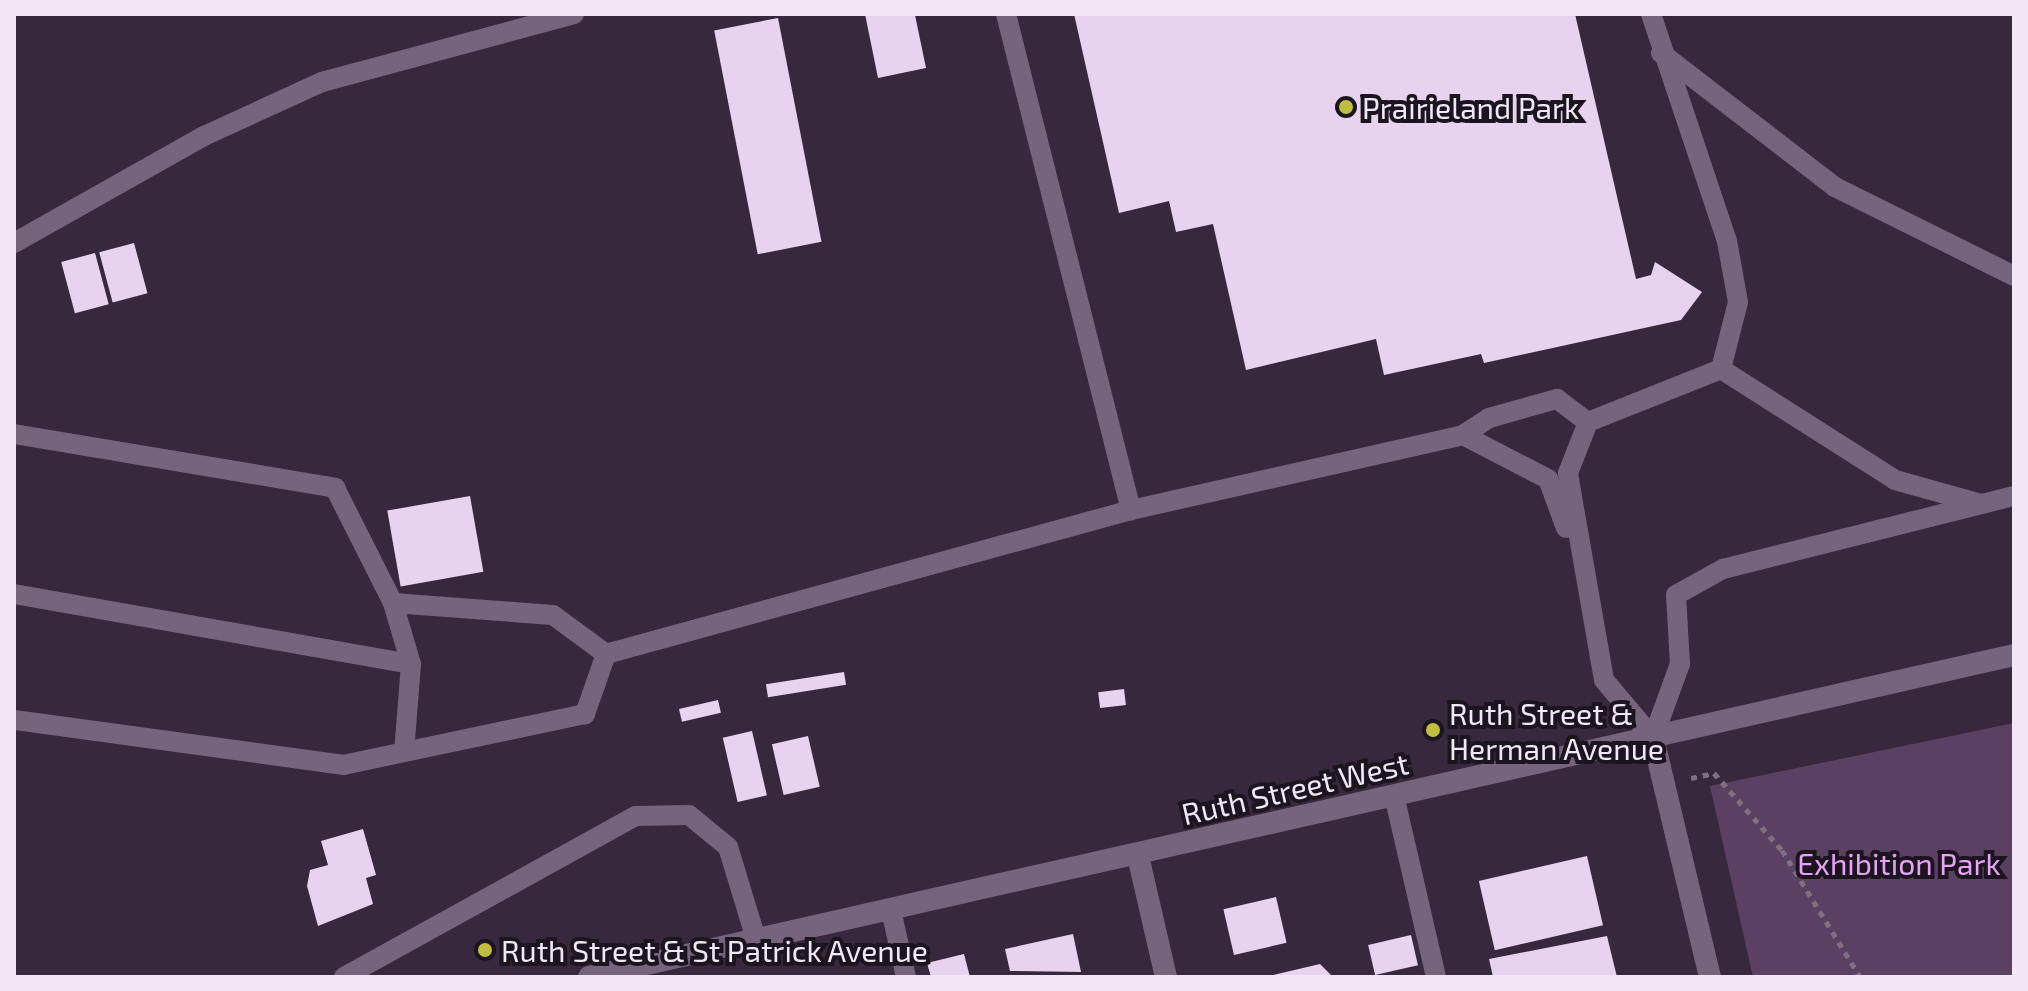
<!DOCTYPE html>
<html>
<head>
<meta charset="utf-8">
<style>
	body { margin:0 }
	#map { position:relative; width:2028px; height:991px; overflow:hidden; background:#38283d; font-family:"Exo 2",sans-serif }
	div>[style] { position:absolute }
	.green>* { inset:0; background:#5a4062 }
	.building>* { inset:0; background:#e7d3ee; transform-origin:0 0 }
	.path>* { height:5px; margin-top:-2.5px; transform-origin:0; background:repeating-linear-gradient(90deg,#7e7082 0 6px,transparent 0 12px) }
	.service>* { height:20px; margin:-10px; padding:0 10px; transform-origin:10px; border-radius:10px; background:#76647c }
	.minor>* { height:22px; margin:-11px; padding:0 11px; transform-origin:11px; border-radius:11px; background:#76647c }
	.tertiary>* { height:22px; margin:-11px; padding:0 11px; transform-origin:11px; border-radius:11px; background:#76647c }
	.dots>* { width:22px; height:22px; translate:-50% -50%; box-sizing:border-box; border:4px solid #1c141e; border-radius:50% }
	span { translate:-50% -50%; white-space:nowrap; text-align:center; line-height:1.15; -webkit-text-stroke:8px #1c141e; paint-order:stroke }
	.poi-label { font-size:30px; color:#f2e7f5 }
	.left { translate:0 -50%; text-align:left }
	.street-label { font-size:30px; color:#f2e7f5 }
	.park-label { font-size:30px; color:#e5a4f7 }
	.frame { position:absolute; inset:0; border:16px solid #f2e7f5; pointer-events:none }
</style>
</head>
<body>
<div id="map">
	<div class="green">
		<i style="clip-path:polygon(2014px 723px,2014px 977px,1753px 977px,1710px 786px)"></i>
	</div>
	<div class="building">
		<i style="clip-path:polygon(865px 14px,915px 15px,926px 68px,878px 78px)"></i>
		<i style="clip-path:polygon(1074px 14px,1575px 14px,1636px 279px,1651px 275px,1655px 262px,1702px 292px,1681px 320px,1484px 363px,1481px 354px,1384px 375px,1376px 339px,1246px 370px,1213px 224px,1176px 232px,1169px 201px,1119px 213px)"></i>
		<i style="left:778px;top:18px;width:228px;height:65px;rotate:79deg"></i>
		<i style="left:134px;top:243px;width:52px;height:36px;rotate:75deg"></i>
		<i style="left:95px;top:253px;width:53px;height:35px;rotate:75deg"></i>
		<i style="left:470px;top:496px;width:77px;height:84px;rotate:80deg"></i>
		<i style="left:844px;top:672px;width:13px;height:79px;rotate:81deg"></i>
		<i style="left:1124px;top:689px;width:16px;height:26px;rotate:83deg"></i>
		<i style="left:718px;top:700px;width:13px;height:40px;rotate:77deg"></i>
		<i style="left:752px;top:731px;width:66px;height:30px;rotate:77deg"></i>
		<i style="left:808px;top:736px;width:52px;height:37px;rotate:77deg"></i>
		<i style="clip-path:polygon(363px 829px,376px 875px,366px 878px,373px 904px,318px 926px,307px 886px,310px 870px,328px 865px,321px 841px)"></i>
		<i style="left:1587px;top:856px;width:71px;height:111px;rotate:77deg"></i>
		<i style="left:1276px;top:897px;width:47px;height:54px;rotate:77deg"></i>
		<i style="clip-path:polygon(1073px 934px,1081px 972px,1010px 971px,1005px 949px)"></i>
		<i style="left:1411px;top:935px;width:31px;height:44px;rotate:77deg"></i>
		<i style="clip-path:polygon(1607px 936px,1617px 977px,1493px 977px,1489px 959px)"></i>
		<i style="clip-path:polygon(964px 954px,970px 977px,931px 977px,927px 963px)"></i>
		<i style="clip-path:polygon(1320px 964px,1333px 977px,1269px 977px,1269px 976px)"></i>
	</div>
	<div class="path">
		<i style="left:1691px;top:778px;width:24px;rotate:-12deg"></i>
		<i style="left:1714px;top:773px;width:103px;rotate:48.6deg"></i>
		<i style="left:1782px;top:850px;width:149px;rotate:58.4deg"></i>
	</div>
	<div class="service">
		<i style="left:1006px;top:14px;width:512px;rotate:75.86deg"></i>
		<i style="left:1651px;top:14px;width:239px;rotate:71.5deg"></i>
		<i style="left:1727px;top:241px;width:62px;rotate:79.8deg"></i>
		<i style="left:1738px;top:302px;width:69px;rotate:104.2deg"></i>
		<i style="left:1661px;top:53px;width:220px;rotate:37.6deg"></i>
		<i style="left:1835px;top:187px;width:200px;rotate:26.4deg"></i>
		<i style="left:14px;top:243px;width:218px;rotate:-29.4deg"></i>
		<i style="left:204px;top:136px;width:130px;rotate:-24.6deg"></i>
		<i style="left:322px;top:82px;width:261px;rotate:-15.1deg"></i>
		<i style="left:1721px;top:369px;width:206px;rotate:32.5deg"></i>
		<i style="left:1895px;top:480px;width:89px;rotate:15.6deg"></i>
		<i style="left:14px;top:434px;width:326px;rotate:9.5deg"></i>
		<i style="left:335px;top:488px;width:129px;rotate:63.2deg"></i>
		<i style="left:393px;top:603px;width:160px;rotate:4.3deg"></i>
		<i style="left:553px;top:615px;width:66px;rotate:36.3deg"></i>
		<i style="left:606px;top:654px;width:64px;rotate:109.3deg"></i>
		<i style="left:585px;top:714px;width:246px;rotate:168.1deg"></i>
		<i style="left:344px;top:765px;width:333px;rotate:-172.2deg"></i>
		<i style="left:1463px;top:435px;width:96px;rotate:27.4deg"></i>
		<i style="left:1548px;top:479px;width:52px;rotate:69.8deg"></i>
		<i style="left:14px;top:594px;width:403px;rotate:10deg"></i>
		<i style="left:393px;top:603px;width:64px;rotate:73.6deg"></i>
		<i style="left:411px;top:664px;width:88px;rotate:94.5deg"></i>
		<i style="left:606px;top:654px;width:544px;rotate:-15.34deg"></i>
		<i style="left:1131px;top:510px;width:340px;rotate:-12.7deg"></i>
		<i style="left:1463px;top:435px;width:31px;rotate:-33deg"></i>
		<i style="left:1489px;top:418px;width:71px;rotate:-15.6deg"></i>
		<i style="left:1557px;top:399px;width:39px;rotate:37deg"></i>
		<i style="left:1653px;top:738px;width:79px;rotate:-70deg"></i>
		<i style="left:1680px;top:664px;width:69px;rotate:-93.3deg"></i>
		<i style="left:1676px;top:595px;width:54px;rotate:-29deg"></i>
		<i style="left:1723px;top:569px;width:300px;rotate:-14.1deg"></i>
		<i style="left:1653px;top:738px;width:76px;rotate:-130.2deg"></i>
		<i style="left:1604px;top:680px;width:210px;rotate:-99.9deg"></i>
		<i style="left:1568px;top:473px;width:55px;rotate:-68.6deg"></i>
		<i style="left:1588px;top:422px;width:143px;rotate:-21.7deg"></i>
		<i style="left:1394px;top:795px;width:187px;rotate:77deg"></i>
		<i style="left:891px;top:910px;width:69px;rotate:77.4deg"></i>
		<i style="left:344px;top:977px;width:333px;rotate:-28.9deg"></i>
		<i style="left:636px;top:816px;width:53px;rotate:-1.1deg"></i>
		<i style="left:689px;top:815px;width:50px;rotate:39.4deg"></i>
		<i style="left:728px;top:847px;width:96px;rotate:73.1deg"></i>
	</div>
	<div class="minor">
		<i style="left:1653px;top:738px;width:246px;rotate:76.6deg"></i>
		<i style="left:1138px;top:856px;width:124px;rotate:77deg"></i>
	</div>
	<div class="tertiary">
		<i style="left:589px;top:977px;width:1461px;rotate:-12.73deg"></i>
	</div>
	<div class="dots">
		<i style="left:1346px;top:107px;background:#c0be41"></i>
		<i style="left:1433px;top:730px;background:#c0be41"></i>
		<i style="left:485px;top:950px;background:#c0be41"></i>
	</div>
	<div class="poi-label">
		<span class="left" style="left:1362px;top:107px">Prairieland Park</span>
		<span class="left" style="left:1449px;top:730px">Ruth Street &amp;<br>Herman Avenue</span>
		<span class="left" style="left:501px;top:950px">Ruth Street &amp; St Patrick Avenue</span>
	</div>
	<div class="street-label">
		<span style="left:1295px;top:788px;rotate:-13deg">Ruth Street West</span>
	</div>
	<div class="park-label">
		<span style="left:1899px;top:863px">Exhibition Park</span>
	</div>
	<div class="frame"></div>
</div>
</body>
</html>
